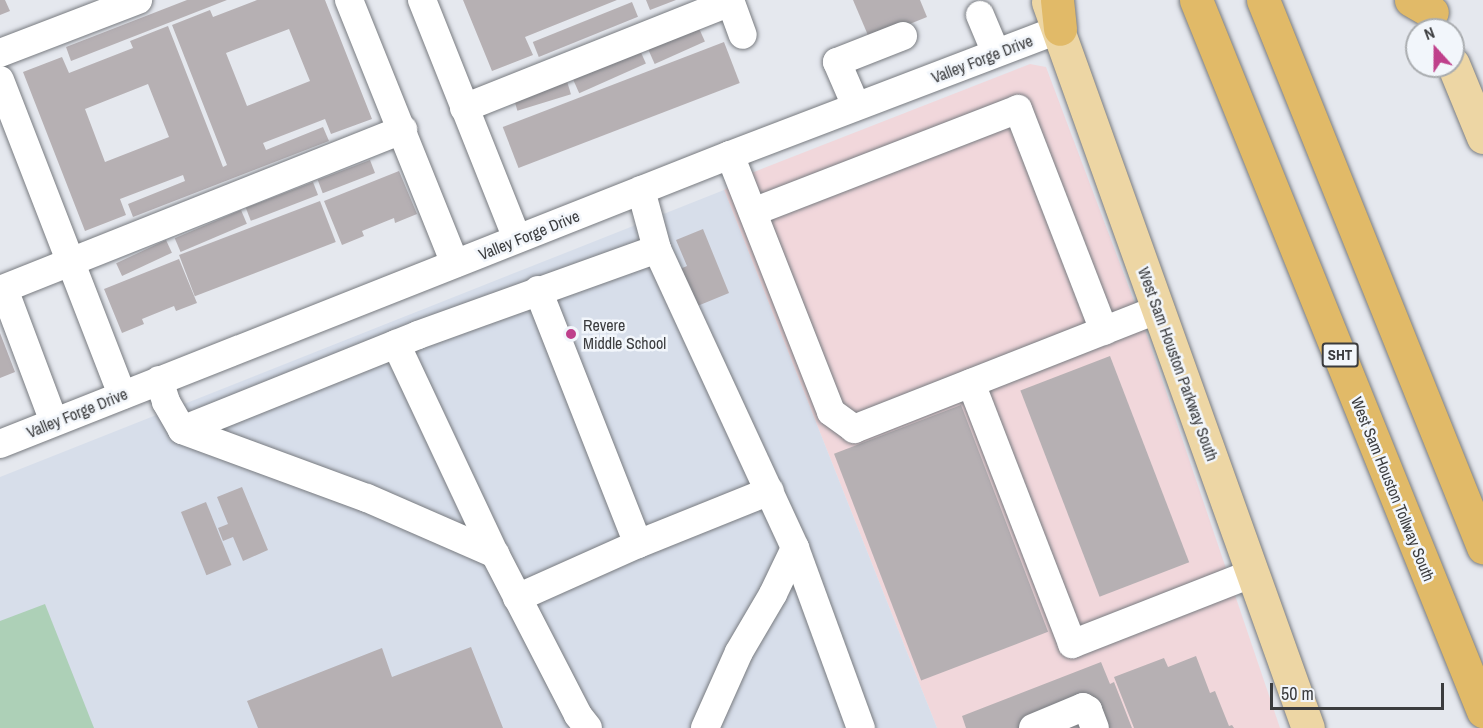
<!DOCTYPE html>
<html>
<head>
<meta charset="utf-8">
<style>
	body { margin:0 }
	#map { position:relative; width:1483px; height:728px; overflow:hidden; background:#e5e8ee; font-family:"Archivo Narrow",sans-serif }
	div>[style] { position:absolute }
	.commercial>* { inset:0; background:#f1d7db }
	.built>* { inset:0; background:#d7deea }
	.green>* { inset:0; background:#add0b7 }
	.building>* { inset:0; background:#b6b0b3; transform-origin:0 0 }
	.roads { filter:drop-shadow(0 0 2px #787b80) drop-shadow(0 0 2px #787b80) }
	.minor>* { height:28px; margin:-14px; padding:0 14px; transform-origin:14px; border-radius:14px; background:#fff }
	.major>* { height:33px; margin:-16.5px; padding:0 16.5px; transform-origin:16.5px; border-radius:16.5px; background:#edd6a4 }
	.highway>* { height:33px; margin:-16.5px; padding:0 16.5px; transform-origin:16.5px; border-radius:16.5px; background:#e1ba68 }
	.dots>* { width:16px; height:16px; translate:-50% -50%; box-sizing:border-box; border:3px solid #f2f6fb; border-radius:50% }
	span { translate:-50% -50%; white-space:nowrap; text-align:center; line-height:1.15; -webkit-text-stroke:5px #f2f6fb; paint-order:stroke }
	.shield-label span { padding:2px 4px; background:#f2f6fb; border:2px solid; border-radius:4px; -webkit-text-stroke-width:0 }
	.shield-label { font-size:15px; color:#3b3c3e; font-weight:700 }
	.street-label { font-size:16px; color:#3b3c3e }
	.poi-label { font-size:16px; color:#3b3c3e }
	.left { translate:0 -50%; text-align:left }
	.north { position:absolute; left:1405px; top:18px; width:60px; height:60px; box-sizing:border-box; background:#f2f6fb; border:2px solid #a9acaf; border-radius:50%; rotate:339deg; font-size:16px; font-weight:700; line-height:24px; text-align:center; color:#3b3c3e }
	.north::after { content:''; display:block; margin:auto; width:21px; height:27px; background:#bf408b; clip-path:polygon(50% 0,100% 100%,50% 72%,0 100%) }
	.scale { position:absolute; left:1270px; top:683px; width:174px; height:27px; box-sizing:border-box; border:3px solid #3b3c3e; border-top:0; padding-left:8px; font-size:18px; line-height:21px; white-space:nowrap; color:#3b3c3e; -webkit-text-stroke:4px #f2f6fb; paint-order:stroke }
</style>
</head>
<body>
<div id="map">
	<div class="commercial">
		<i style="clip-path:polygon(1030px 64px,1046px 67px,1148px 338px,1280px 728px,937px 728px,724px 190px,754px 172px)"></i>
	</div>
	<div class="built">
		<i style="clip-path:polygon(724px 190px,937px 728px,0 728px,0 477px)"></i>
	</div>
	<div class="green">
		<i style="clip-path:polygon(45px 604px,94px 728px,0 728px,0 621px)"></i>
	</div>
	<div class="building">
		<i style="clip-path:polygon(0 0,5px 0,10px 11px,0 15px)"></i>
		<i style="clip-path:polygon(187px 0,227px 0,71px 61px,66px 47px)"></i>
		<i style="clip-path:polygon(evenodd,257px 0,325px 0,372px 119px,331px 134px,325px 119px,263px 143px,266px 150px,323px 127px,329px 141px,133px 217px,128px 204px,185px 181px,183px 175px,120px 199px,126px 215px,85px 231px,23px 72px,62px 57px,69px 73px,133px 48px,130px 41px,168px 26px,223px 167px,227px 165px,172px 25px,210px 10px,213px 17px,257px 0,289px 29px,310px 81px,247px 106px,226px 53px,289px 29px,257px 0,148px 84px,169px 137px,105px 162px,85px 109px,148px 84px)"></i>
		<i style="clip-path:polygon(463px 0,617px 0,525px 37px,533px 55px,492px 71px)"></i>
		<i style="clip-path:polygon(646px 0,676px 0,650px 10px)"></i>
		<i style="clip-path:polygon(853px 0,920px 0,927px 17px,870px 40px)"></i>
		<i style="left:632px;top:2px;width:16px;height:107px;rotate:68deg"></i>
		<i style="left:698px;top:26px;width:17px;height:55px;rotate:66deg"></i>
		<i style="left:724px;top:42px;width:44px;height:237px;rotate:69deg"></i>
		<i style="left:639px;top:48px;width:17px;height:73px;rotate:66deg"></i>
		<i style="left:566px;top:78px;width:17px;height:56px;rotate:73deg"></i>
		<i style="left:370px;top:160px;width:14px;height:56px;rotate:69deg"></i>
		<i style="clip-path:polygon(399px 171px,417px 214px,395px 223px,394px 218px,362px 231px,364px 236px,342px 245px,324px 201px)"></i>
		<i style="left:313px;top:182px;width:14px;height:72px;rotate:69deg"></i>
		<i style="left:320px;top:201px;width:44px;height:151px;rotate:69deg"></i>
		<i style="left:241px;top:210px;width:15px;height:72px;rotate:67deg"></i>
		<i style="clip-path:polygon(703px 229px,729px 293px,695px 307px,680px 269px,687px 266px,676px 240px)"></i>
		<i style="left:166px;top:240px;width:14px;height:55px;rotate:65deg"></i>
		<i style="clip-path:polygon(179px 259px,197px 303px,176px 311px,174px 306px,142px 319px,144px 324px,122px 333px,104px 289px)"></i>
		<i style="clip-path:polygon(0 333px,15px 372px,0 378px)"></i>
		<i style="left:1110px;top:356px;width:221px;height:96px;rotate:69deg"></i>
		<i style="left:961px;top:405px;width:243px;height:136px;rotate:69deg"></i>
		<i style="clip-path:polygon(242px 487px,268px 550px,243px 561px,233px 537px,223px 541px,218px 528px,228px 524px,217px 497px)"></i>
		<i style="left:206px;top:502px;width:68px;height:27px;rotate:68deg"></i>
		<i style="clip-path:polygon(471px 647px,503px 728px,258px 728px,247px 701px,382px 648px,392px 677px)"></i>
		<i style="clip-path:polygon(1196px 656px,1210px 693px,1215px 691px,1229px 726px,1232px 725px,1234px 728px,1134px 728px,1114px 677px,1164px 658px,1168px 667px)"></i>
		<i style="clip-path:polygon(1101px 662px,1110px 684px,1114px 682px,1132px 728px,966px 728px,962px 716px)"></i>
	</div>
	<div class="roads">
		<div class="minor">
			<i style="left:349px;top:0;width:284px;rotate:68.1deg"></i>
			<i style="left:422px;top:0;width:257px;rotate:68.3deg"></i>
			<i style="left:730px;top:0;width:37px;rotate:70deg"></i>
			<i style="left:980px;top:15px;width:41px;rotate:67.2deg"></i>
			<i style="left:0;top:53px;width:148px;rotate:-21deg"></i>
			<i style="left:0;top:80px;width:338px;rotate:68.8deg"></i>
			<i style="left:856px;top:106px;width:48px;rotate:-113.4deg"></i>
			<i style="left:837px;top:62px;width:71px;rotate:-21.5deg"></i>
			<i style="left:464px;top:108px;width:287px;rotate:-21.7deg"></i>
			<i style="left:730px;top:155px;width:276px;rotate:68.5deg"></i>
			<i style="left:831px;top:412px;width:29px;rotate:36deg"></i>
			<i style="left:854px;top:429px;width:328px;rotate:-21.5deg"></i>
			<i style="left:641px;top:190px;width:61px;rotate:74.8deg"></i>
			<i style="left:657px;top:249px;width:329px;rotate:65.2deg"></i>
			<i style="left:795px;top:548px;width:192px;rotate:69.9deg"></i>
			<i style="left:753px;top:212px;width:284px;rotate:-21.2deg"></i>
			<i style="left:1018px;top:109px;width:238px;rotate:68.8deg"></i>
			<i style="left:4px;top:289px;width:142px;rotate:69.4deg"></i>
			<i style="left:0;top:290px;width:434px;rotate:-21.7deg"></i>
			<i style="left:396px;top:344px;width:232px;rotate:64.8deg"></i>
			<i style="left:159px;top:380px;width:23px;rotate:72deg"></i>
			<i style="left:166px;top:402px;width:32px;rotate:60deg"></i>
			<i style="left:182px;top:430px;width:197px;rotate:20.2deg"></i>
			<i style="left:367px;top:498px;width:140px;rotate:23.6deg"></i>
			<i style="left:495px;top:554px;width:181px;rotate:62.7deg"></i>
			<i style="left:578px;top:715px;width:16px;rotate:52deg"></i>
			<i style="left:971px;top:383px;width:280px;rotate:68.8deg"></i>
			<i style="left:1072px;top:644px;width:194px;rotate:-21.4deg"></i>
			<i style="left:182px;top:430px;width:254px;rotate:-21.9deg"></i>
			<i style="left:418px;top:335px;width:254px;rotate:-19.8deg"></i>
			<i style="left:0;top:444px;width:785px;rotate:-21.6deg"></i>
			<i style="left:730px;top:155px;width:353px;rotate:-20.9deg"></i>
			<i style="left:638px;top:544px;width:142px;rotate:-21.9deg"></i>
			<i style="left:517px;top:598px;width:133px;rotate:-24.1deg"></i>
			<i style="left:638px;top:544px;width:273px;rotate:-111.5deg"></i>
			<i style="left:705px;top:728px;width:83px;rotate:-65.9deg"></i>
			<i style="left:739px;top:652px;width:67px;rotate:-59.6deg"></i>
			<i style="left:773px;top:594px;width:51px;rotate:-64.4deg"></i>
			<i style="left:1033px;top:728px;width:54px;rotate:-22.8deg"></i>
			<i style="left:1083px;top:707px;width:6px;rotate:31deg"></i>
			<i style="left:1088px;top:710px;width:19px;rotate:69deg"></i>
		</div>
		<div class="major">
			<i style="left:1048px;top:2px;width:771px;rotate:70.3deg"></i>
			<i style="left:1453px;top:64px;width:79px;rotate:67.7deg"></i>
		</div>
		<div class="highway">
			<i style="left:1057px;top:0;width:29px;rotate:84deg"></i>
			<i style="left:1196px;top:0;width:767px;rotate:68.02deg"></i>
			<i style="left:1263px;top:0;width:590px;rotate:68.09deg"></i>
			<i style="left:1411px;top:0;width:24px;rotate:30deg"></i>
		</div>
	</div>
	<div class="dots">
		<i style="left:571px;top:334px;background:#bf408b"></i>
	</div>
	<div class="shield-label">
		<span style="left:1340px;top:355px">SHT</span>
	</div>
	<div class="street-label">
		<span style="left:982px;top:59px;rotate:-21deg">Valley Forge Drive</span>
		<span style="left:529px;top:235px;rotate:-22deg">Valley Forge Drive</span>
		<span style="left:1178px;top:364px;rotate:70deg">West Sam Houston Parkway South</span>
		<span style="left:77px;top:413px;rotate:-22deg">Valley Forge Drive</span>
		<span style="left:1393px;top:489px;rotate:68deg">West Sam Houston Tollway South</span>
	</div>
	<div class="poi-label">
		<span class="left" style="left:583px;top:334px">Revere<br>Middle School</span>
	</div>
	<div class="north">N</div>
	<div class="scale">50 m</div>
</div>
</body>
</html>
